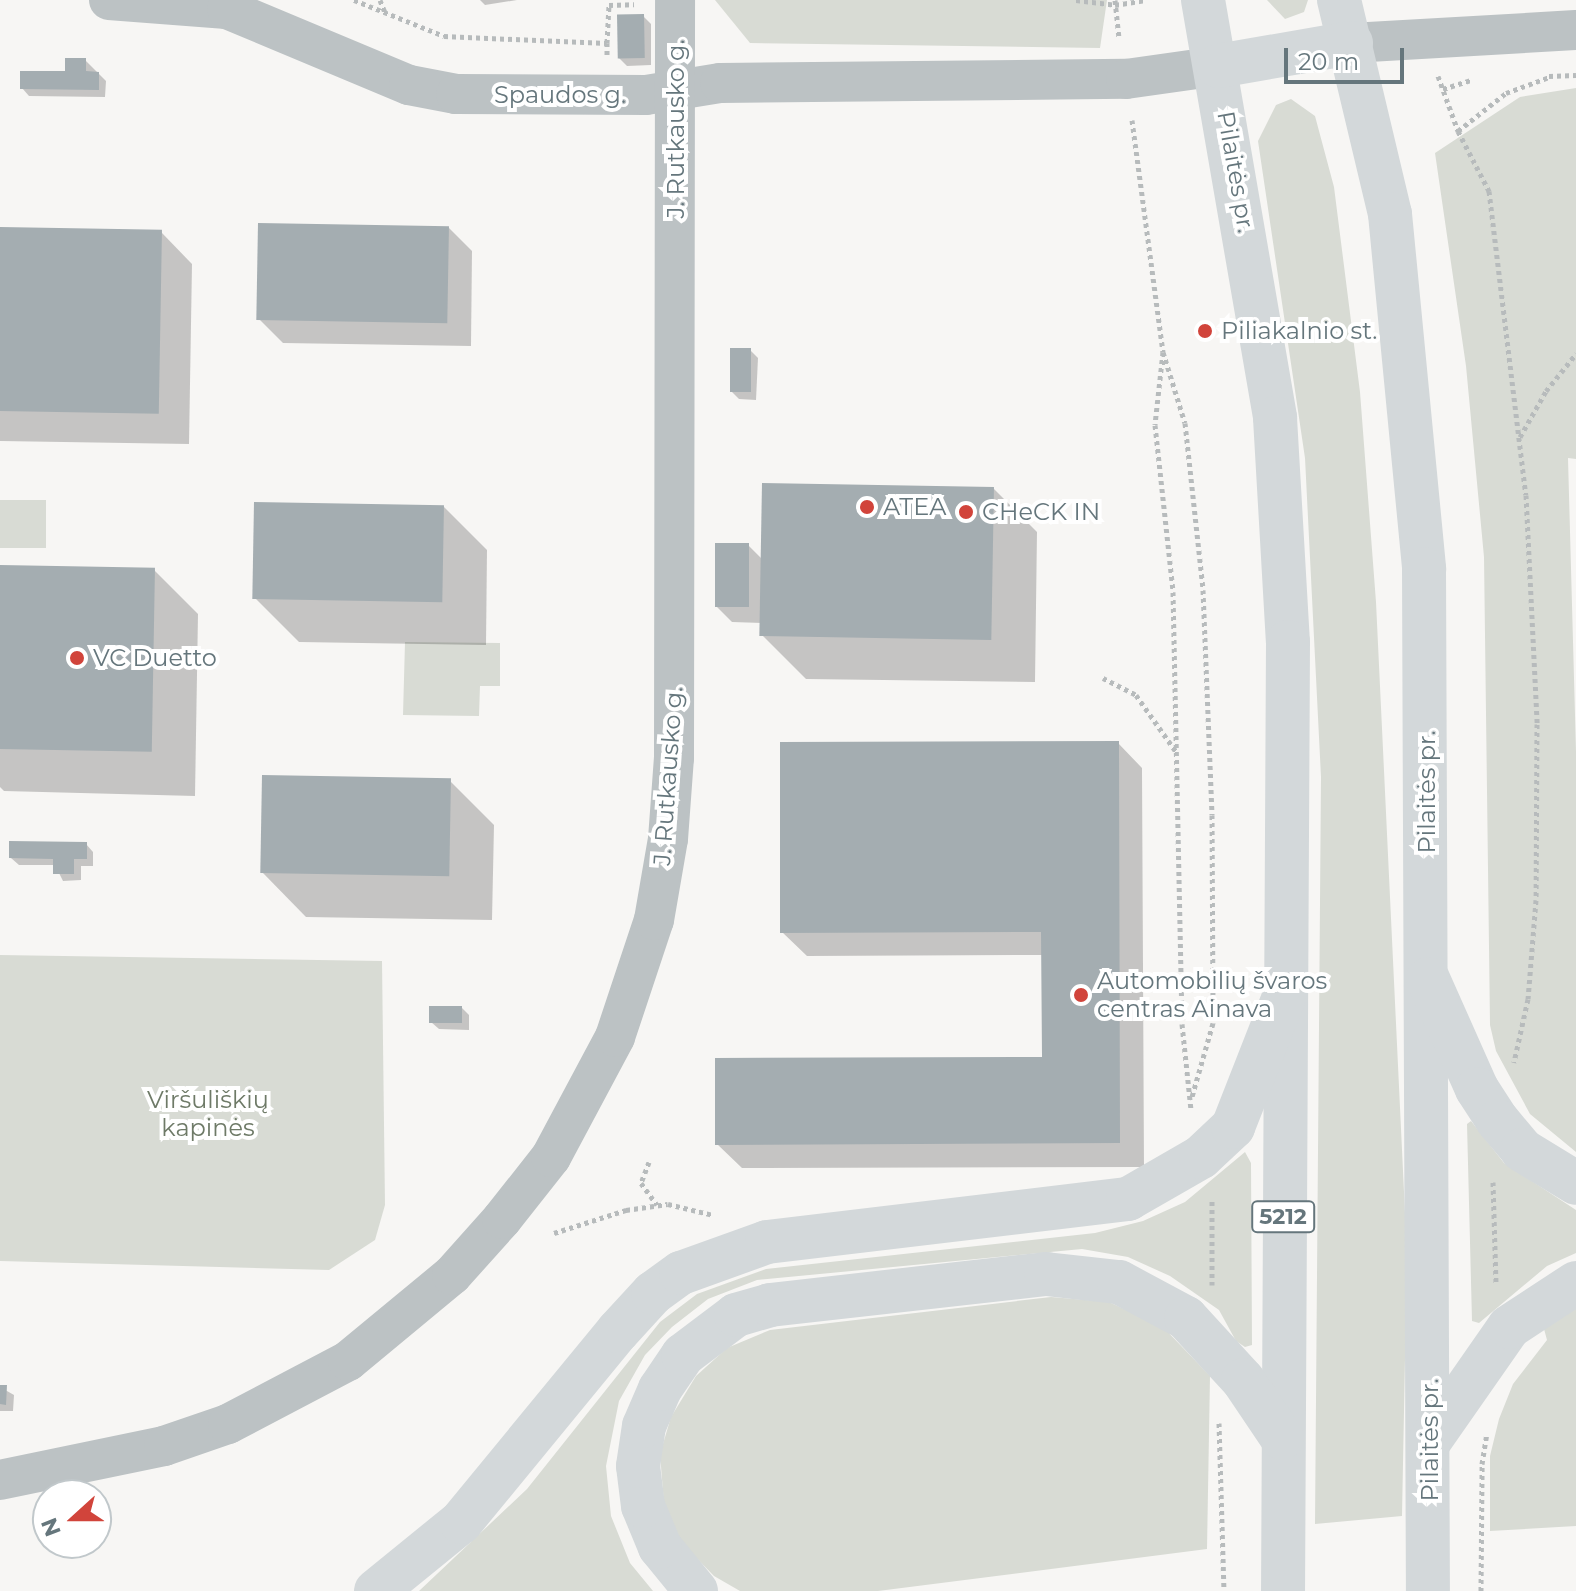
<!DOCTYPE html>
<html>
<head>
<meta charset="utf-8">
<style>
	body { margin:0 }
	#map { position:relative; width:1576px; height:1591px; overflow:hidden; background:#f7f6f4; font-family:Montserrat,sans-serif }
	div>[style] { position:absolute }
	.green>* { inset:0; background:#d8dbd4; transform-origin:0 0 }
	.shadow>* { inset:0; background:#0003 }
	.building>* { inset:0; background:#a4adb1; transform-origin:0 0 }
	.path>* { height:5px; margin-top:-2.5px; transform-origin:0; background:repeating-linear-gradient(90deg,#b7bbbc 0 4px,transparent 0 8px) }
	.minor>* { height:40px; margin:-20px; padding:0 20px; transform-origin:20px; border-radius:20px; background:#bcc2c4 }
	.primary>* { height:44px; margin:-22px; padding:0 22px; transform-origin:22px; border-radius:22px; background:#d3d8da }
	.trunk>* { height:44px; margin:-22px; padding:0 22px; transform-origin:22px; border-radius:22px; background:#d3d8da }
	.dots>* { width:22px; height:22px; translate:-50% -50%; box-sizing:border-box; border:4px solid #fff; border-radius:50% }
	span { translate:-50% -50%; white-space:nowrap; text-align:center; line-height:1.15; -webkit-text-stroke:8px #fff; paint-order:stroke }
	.shield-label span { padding:2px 6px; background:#fff; border:2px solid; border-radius:6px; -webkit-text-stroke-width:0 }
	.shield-label { font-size:22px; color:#65767c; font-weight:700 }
	.street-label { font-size:24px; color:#65767c }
	.poi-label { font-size:24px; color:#65767c }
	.left { translate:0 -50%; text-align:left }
	.park-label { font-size:24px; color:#6e7a67 }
	.north { position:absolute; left:32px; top:1479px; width:80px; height:80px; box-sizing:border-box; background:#fff; border:2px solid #c1c8cb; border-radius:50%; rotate:249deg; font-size:22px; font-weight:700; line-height:32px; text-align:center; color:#65767c }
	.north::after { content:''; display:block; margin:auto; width:28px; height:36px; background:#d1443b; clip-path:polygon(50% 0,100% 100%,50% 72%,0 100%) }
	.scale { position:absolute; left:1284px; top:48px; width:120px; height:36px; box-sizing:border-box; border:4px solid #65767c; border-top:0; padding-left:10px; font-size:24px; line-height:28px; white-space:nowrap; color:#65767c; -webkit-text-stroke:6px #fff; paint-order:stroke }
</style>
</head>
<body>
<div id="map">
	<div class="green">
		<i style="clip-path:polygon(715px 0,1107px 0,1100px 48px,750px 43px)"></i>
		<i style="clip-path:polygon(1267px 0,1308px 0,1304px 12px,1285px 19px)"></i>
		<i style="clip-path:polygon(1576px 88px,1576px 459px,1568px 458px,1576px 751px,1576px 1152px,1530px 1114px,1496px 1051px,1490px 1025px,1484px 557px,1466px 366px,1435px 153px,1520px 97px)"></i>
		<i style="clip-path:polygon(1291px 99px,1315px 116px,1334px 187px,1360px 392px,1376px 602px,1407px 1255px,1402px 1516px,1315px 1524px,1321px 777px,1305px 458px,1258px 141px,1276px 105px)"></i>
		<i style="left:0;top:500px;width:46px;height:48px"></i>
		<i style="clip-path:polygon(405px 642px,500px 643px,500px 686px,480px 686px,479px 716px,403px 715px)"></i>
		<i style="clip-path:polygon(0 955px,382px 961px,385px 1205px,375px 1240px,329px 1270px,0 1261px)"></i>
		<i style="clip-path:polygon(1471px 1121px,1504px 1163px,1576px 1210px,1576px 1253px,1547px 1266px,1479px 1323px,1472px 1321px,1467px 1124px)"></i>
		<i style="clip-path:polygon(1245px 1152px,1251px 1163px,1252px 1345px,1245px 1347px,1236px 1341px,1219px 1310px,1170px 1276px,1128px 1257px,1082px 1249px,757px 1280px,708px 1299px,672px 1327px,645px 1355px,619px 1401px,606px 1466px,611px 1516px,630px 1563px,653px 1591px,419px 1591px,527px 1489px,660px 1322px,697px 1294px,766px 1269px,1095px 1233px,1143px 1221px,1185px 1202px)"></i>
		<i style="clip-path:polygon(1051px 1297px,1109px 1302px,1164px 1328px,1210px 1376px,1207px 1549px,878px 1591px,740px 1591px,714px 1576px,682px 1543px,664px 1504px,660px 1454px,671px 1417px,696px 1376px,727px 1348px,770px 1330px)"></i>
		<i style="clip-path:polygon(1576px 1306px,1576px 1526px,1490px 1531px,1490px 1456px,1499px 1419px,1513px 1384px,1547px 1340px,1544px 1329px)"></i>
	</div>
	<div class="shadow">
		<i style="clip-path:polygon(480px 0,517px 0,485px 5px)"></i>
		<i style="clip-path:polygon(643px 16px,651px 24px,651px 65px,627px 66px,619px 58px)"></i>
		<i style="clip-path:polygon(85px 60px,106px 81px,105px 97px,29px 96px,22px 88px,67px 73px)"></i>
		<i style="clip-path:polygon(448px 227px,472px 251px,471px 346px,283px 343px,259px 319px)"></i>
		<i style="clip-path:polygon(0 229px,161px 232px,192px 264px,189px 444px,0 441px)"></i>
		<i style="clip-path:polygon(750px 350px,758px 358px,756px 400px,739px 399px,731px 391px)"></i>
		<i style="clip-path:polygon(993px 488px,1037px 532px,1035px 682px,806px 679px,762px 635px,762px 623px,732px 622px,716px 606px,748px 545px,763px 560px)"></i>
		<i style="clip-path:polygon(443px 506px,487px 550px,486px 645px,299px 642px,255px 598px)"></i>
		<i style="clip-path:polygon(0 567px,154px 570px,198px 614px,195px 796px,4px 791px,0 787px)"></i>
		<i style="clip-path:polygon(1118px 743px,1142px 768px,1144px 1167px,742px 1168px,717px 1144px,1044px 1059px,1043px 955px,807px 956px,782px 932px)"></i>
		<i style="clip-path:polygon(450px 781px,494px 825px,492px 920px,306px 917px,262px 872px)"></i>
		<i style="clip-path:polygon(86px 844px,93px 852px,93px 866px,81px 866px,81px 880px,63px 881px,55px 865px,19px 865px,11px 858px)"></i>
		<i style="clip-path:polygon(462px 1008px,469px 1015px,469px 1030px,439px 1029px,431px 1022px)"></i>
		<i style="clip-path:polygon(0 1387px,14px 1395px,13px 1411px,0 1411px)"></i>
	</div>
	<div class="building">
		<i style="left:644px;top:14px;width:44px;height:27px;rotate:89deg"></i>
		<i style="clip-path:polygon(65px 58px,86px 58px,86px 71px,99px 72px,99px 90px,20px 89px,20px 71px,65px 71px)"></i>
		<i style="left:258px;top:223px;width:191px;height:97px;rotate:1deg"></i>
		<i style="left:0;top:227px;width:162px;height:184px;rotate:1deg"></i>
		<i style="left:730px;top:348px;width:21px;height:44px"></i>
		<i style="left:762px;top:483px;width:232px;height:153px;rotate:1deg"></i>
		<i style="left:254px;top:502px;width:190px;height:97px;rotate:1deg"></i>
		<i style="left:715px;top:543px;width:34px;height:64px"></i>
		<i style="left:0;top:565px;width:155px;height:184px;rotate:1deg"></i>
		<i style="clip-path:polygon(1119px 741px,1120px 1143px,715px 1145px,715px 1058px,1042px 1057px,1041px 932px,780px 933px,780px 742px)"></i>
		<i style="left:262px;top:775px;width:189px;height:98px;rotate:1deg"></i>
		<i style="clip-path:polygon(9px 841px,87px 842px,87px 859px,74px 859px,74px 874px,53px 874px,53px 859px,9px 858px)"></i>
		<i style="left:429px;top:1006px;width:33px;height:17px"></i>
		<i style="clip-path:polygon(0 1385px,7px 1385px,6px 1405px,0 1404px)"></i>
	</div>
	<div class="path">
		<i style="left:354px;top:0;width:97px;rotate:21.8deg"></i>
		<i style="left:444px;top:36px;width:163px;rotate:2.5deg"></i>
		<i style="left:607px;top:43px;width:14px;rotate:90deg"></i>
		<i style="left:380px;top:0;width:16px;rotate:68deg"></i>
		<i style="left:1076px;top:0;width:39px;rotate:7deg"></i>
		<i style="left:1115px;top:5px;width:31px;rotate:-9deg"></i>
		<i style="left:1115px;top:0;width:39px;rotate:84deg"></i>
		<i style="left:607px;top:43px;width:38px;rotate:-87deg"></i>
		<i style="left:609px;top:5px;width:25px;rotate:-2deg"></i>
		<i style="left:1438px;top:76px;width:59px;rotate:70deg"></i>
		<i style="left:1458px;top:131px;width:68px;rotate:62.7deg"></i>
		<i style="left:1489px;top:191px;width:306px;rotate:83.1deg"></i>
		<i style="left:1526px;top:495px;width:229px;rotate:87.2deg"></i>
		<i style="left:1537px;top:724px;width:176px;rotate:90.3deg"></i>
		<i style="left:1536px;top:900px;width:99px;rotate:94.6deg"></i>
		<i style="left:1528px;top:999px;width:65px;rotate:102.5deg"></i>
		<i style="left:1549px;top:76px;width:27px;rotate:-2deg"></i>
		<i style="left:1443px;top:89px;width:29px;rotate:-18deg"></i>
		<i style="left:1132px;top:120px;width:234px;rotate:82.4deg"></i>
		<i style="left:1163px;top:352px;width:74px;rotate:72.8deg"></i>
		<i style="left:1185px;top:423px;width:168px;rotate:83.8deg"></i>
		<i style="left:1203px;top:590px;width:225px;rotate:87.7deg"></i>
		<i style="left:1212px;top:815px;width:208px;rotate:89.7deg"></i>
		<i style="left:1213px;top:1023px;width:80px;rotate:105.9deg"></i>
		<i style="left:1458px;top:131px;width:61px;rotate:-38.4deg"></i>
		<i style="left:1506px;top:93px;width:49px;rotate:-20.3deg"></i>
		<i style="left:1163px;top:352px;width:73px;rotate:96.3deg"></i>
		<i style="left:1155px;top:425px;width:168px;rotate:83.8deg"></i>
		<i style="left:1173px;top:592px;width:432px;rotate:88.8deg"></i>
		<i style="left:1182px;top:1024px;width:85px;rotate:84deg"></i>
		<i style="left:1520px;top:437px;width:53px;rotate:-60.5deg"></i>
		<i style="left:1546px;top:391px;width:48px;rotate:-51deg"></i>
		<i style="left:1103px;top:678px;width:37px;rotate:27deg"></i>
		<i style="left:1136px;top:695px;width:71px;rotate:54.7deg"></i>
		<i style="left:649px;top:1162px;width:22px;rotate:111deg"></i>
		<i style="left:641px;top:1183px;width:27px;rotate:54deg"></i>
		<i style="left:1493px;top:1182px;width:102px;rotate:88.3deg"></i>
		<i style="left:554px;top:1233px;width:76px;rotate:-17.7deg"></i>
		<i style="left:626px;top:1210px;width:42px;rotate:-8.1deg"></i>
		<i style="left:668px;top:1204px;width:46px;rotate:13.7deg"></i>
		<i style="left:1212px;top:1285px;width:86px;rotate:-90deg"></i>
		<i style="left:1219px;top:1423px;width:168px;rotate:88.3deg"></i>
		<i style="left:1481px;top:1591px;width:127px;rotate:-89.5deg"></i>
		<i style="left:1482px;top:1464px;width:30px;rotate:-81deg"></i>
	</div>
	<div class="minor">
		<i style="left:109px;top:0;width:118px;rotate:4.4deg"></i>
		<i style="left:227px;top:9px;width:197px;rotate:22.7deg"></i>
		<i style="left:409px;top:85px;width:48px;rotate:10.8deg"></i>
		<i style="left:456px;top:94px;width:190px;rotate:0.3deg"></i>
		<i style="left:646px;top:95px;width:75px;rotate:-9.2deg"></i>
		<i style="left:720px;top:83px;width:406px;rotate:-0.6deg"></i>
		<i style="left:1126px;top:79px;width:93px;rotate:-8deg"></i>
		<i style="left:1351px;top:43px;width:225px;rotate:-3.3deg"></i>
		<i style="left:0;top:1480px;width:167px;rotate:-11.7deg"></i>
		<i style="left:164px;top:1446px;width:68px;rotate:-19deg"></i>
		<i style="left:228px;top:1424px;width:136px;rotate:-27.7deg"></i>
		<i style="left:348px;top:1361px;width:135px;rotate:-39.6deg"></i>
		<i style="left:452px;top:1275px;width:75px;rotate:-48.2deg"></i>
		<i style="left:502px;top:1219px;width:79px;rotate:-51.7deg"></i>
		<i style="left:551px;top:1157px;width:136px;rotate:-61.9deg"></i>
		<i style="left:615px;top:1037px;width:123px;rotate:-71.6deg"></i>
		<i style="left:654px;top:920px;width:82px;rotate:-80.2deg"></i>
		<i style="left:668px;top:839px;width:81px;rotate:-85.8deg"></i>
		<i style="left:674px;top:758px;width:758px;rotate:-89.92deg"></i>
	</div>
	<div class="primary">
		<i style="left:1203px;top:0;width:424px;rotate:80.2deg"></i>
		<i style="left:1275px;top:418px;width:224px;rotate:86.7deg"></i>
		<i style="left:1288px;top:642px;width:949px;rotate:90.3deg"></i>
		<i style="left:1339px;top:0;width:220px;rotate:76.6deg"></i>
		<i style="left:1390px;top:214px;width:357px;rotate:84.5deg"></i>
		<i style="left:1424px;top:569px;width:1022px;rotate:89.78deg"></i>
		<i style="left:1218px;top:66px;width:135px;rotate:-9.8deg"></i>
	</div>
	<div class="trunk">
		<i style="left:1428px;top:979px;width:120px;rotate:66deg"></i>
		<i style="left:1477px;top:1089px;width:38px;rotate:57deg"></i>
		<i style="left:1498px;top:1121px;width:38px;rotate:50deg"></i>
		<i style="left:1522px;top:1150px;width:63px;rotate:31.4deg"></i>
		<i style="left:1431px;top:1439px;width:136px;rotate:-55.1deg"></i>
		<i style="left:1509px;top:1327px;width:80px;rotate:-33.3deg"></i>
		<i style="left:376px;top:1591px;width:109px;rotate:-39.1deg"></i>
		<i style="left:461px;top:1522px;width:247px;rotate:-50.6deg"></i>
		<i style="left:618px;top:1331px;width:52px;rotate:-47.4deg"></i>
		<i style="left:653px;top:1293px;width:34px;rotate:-36deg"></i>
		<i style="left:681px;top:1273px;width:91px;rotate:-19.8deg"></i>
		<i style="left:767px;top:1242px;width:364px;rotate:-6.8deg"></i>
		<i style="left:1128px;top:1199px;width:84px;rotate:-29.9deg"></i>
		<i style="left:1201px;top:1157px;width:44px;rotate:-43.2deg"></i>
		<i style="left:1233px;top:1127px;width:140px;rotate:-68.6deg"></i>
		<i style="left:696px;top:1591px;width:57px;rotate:-129.3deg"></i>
		<i style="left:660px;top:1547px;width:44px;rotate:-112.5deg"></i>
		<i style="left:643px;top:1506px;width:40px;rotate:-97.1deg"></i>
		<i style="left:638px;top:1466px;width:40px;rotate:-81.5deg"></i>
		<i style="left:644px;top:1426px;width:40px;rotate:-66.6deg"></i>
		<i style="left:660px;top:1389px;width:41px;rotate:-55.9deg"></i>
		<i style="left:683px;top:1355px;width:66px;rotate:-37deg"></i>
		<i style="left:736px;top:1315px;width:35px;rotate:-16deg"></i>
		<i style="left:770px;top:1305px;width:278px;rotate:-6.4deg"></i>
		<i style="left:1046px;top:1274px;width:73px;rotate:6.3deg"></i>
		<i style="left:1119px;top:1282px;width:76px;rotate:28.2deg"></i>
		<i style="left:1186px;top:1318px;width:84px;rotate:47.4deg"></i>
		<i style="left:1243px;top:1380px;width:70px;rotate:56.1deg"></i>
	</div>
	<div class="dots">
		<i style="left:1205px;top:331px;background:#d1443b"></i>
		<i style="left:867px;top:507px;background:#d1443b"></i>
		<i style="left:966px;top:512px;background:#d1443b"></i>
		<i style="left:77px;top:658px;background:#d1443b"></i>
		<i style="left:1081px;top:995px;background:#d1443b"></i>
	</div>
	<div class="shield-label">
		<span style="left:1283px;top:1217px">5212</span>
	</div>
	<div class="street-label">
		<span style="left:560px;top:95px">Spaudos g.</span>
		<span style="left:676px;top:129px;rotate:-90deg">J. Rutkausko g.</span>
		<span style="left:1236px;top:172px;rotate:80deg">Pilaitės pr.</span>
		<span style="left:668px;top:776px;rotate:-86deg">J. Rutkausko g.</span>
		<span style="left:1427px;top:792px;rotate:-90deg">Pilaitės pr.</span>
		<span style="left:1430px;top:1440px;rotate:-90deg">Pilaitės pr.</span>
	</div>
	<div class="poi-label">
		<span class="left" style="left:1221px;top:331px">Piliakalnio st.</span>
		<span class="left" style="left:883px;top:507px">ATEA</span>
		<span class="left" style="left:982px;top:512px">CHeCK IN</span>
		<span class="left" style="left:93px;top:658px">VC Duetto</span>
		<span class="left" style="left:1097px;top:995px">Automobilių švaros<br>centras Ainava</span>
	</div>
	<div class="park-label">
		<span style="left:208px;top:1114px">Viršuliškių<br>kapinės</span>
	</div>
	<div class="north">N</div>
	<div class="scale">20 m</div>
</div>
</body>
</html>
